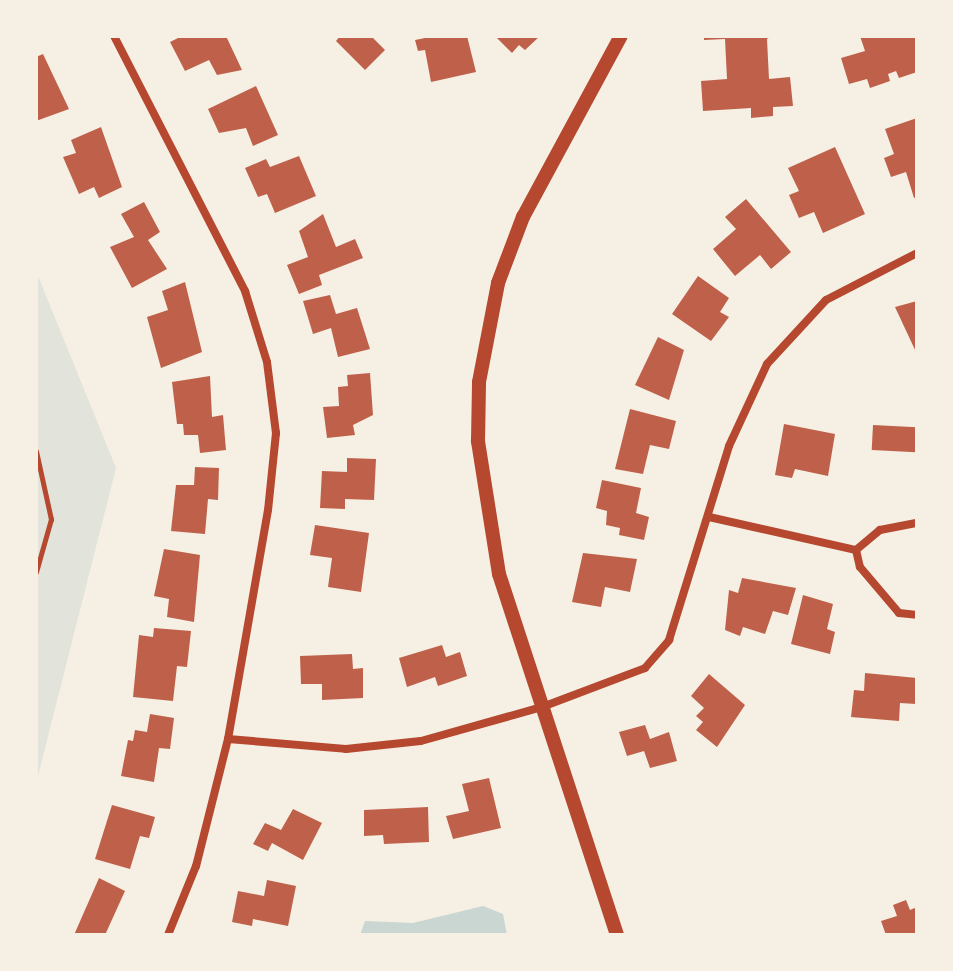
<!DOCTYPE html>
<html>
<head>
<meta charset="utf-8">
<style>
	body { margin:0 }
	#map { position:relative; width:953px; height:971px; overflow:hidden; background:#f6efe4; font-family:"Sofia Sans Condensed",sans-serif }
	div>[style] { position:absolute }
	.green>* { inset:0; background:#e2e4dc }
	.water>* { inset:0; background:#c9d6d2 }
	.building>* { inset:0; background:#bf614a; transform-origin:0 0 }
	.service>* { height:5px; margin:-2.5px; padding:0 2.5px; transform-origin:2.5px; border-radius:2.5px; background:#b5482f }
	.minor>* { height:8px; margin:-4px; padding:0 4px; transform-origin:4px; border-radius:4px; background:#b5482f }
	.tertiary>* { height:14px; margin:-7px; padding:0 7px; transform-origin:7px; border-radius:7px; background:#b5482f }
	span { translate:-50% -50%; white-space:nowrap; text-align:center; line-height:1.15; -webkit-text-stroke:8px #f6efe4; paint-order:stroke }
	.frame { position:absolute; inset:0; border:38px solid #f6efe4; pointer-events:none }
</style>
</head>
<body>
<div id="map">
	<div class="green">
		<i style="clip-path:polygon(36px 271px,116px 468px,36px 784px)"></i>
	</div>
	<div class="water">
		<i style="clip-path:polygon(483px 906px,503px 914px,507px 935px,360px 935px,365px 921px,413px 923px)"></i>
	</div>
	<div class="building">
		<i style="clip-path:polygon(182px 36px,226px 36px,242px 70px,217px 75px,209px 60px,185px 71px,170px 42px)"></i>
		<i style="clip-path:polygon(340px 36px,371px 36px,385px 50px,365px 70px,336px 41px)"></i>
		<i style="clip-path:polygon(435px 36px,467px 36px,476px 72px,431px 82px,425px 50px,418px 51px,415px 40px)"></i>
		<i style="clip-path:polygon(495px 36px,540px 36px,525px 50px,519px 45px,512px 53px)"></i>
		<i style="clip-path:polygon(704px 36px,772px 36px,767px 39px,769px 79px,790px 77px,793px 106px,773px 107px,773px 116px,751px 118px,751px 108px,703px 111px,701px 81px,727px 79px,725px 39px,704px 40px)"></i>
		<i style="clip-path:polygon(860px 36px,917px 36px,917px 72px,899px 78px,896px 71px,888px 74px,890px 81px,870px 88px,867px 79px,849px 84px,841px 58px,865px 51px)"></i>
		<i style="clip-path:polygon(43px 54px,69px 109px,36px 121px,36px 57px)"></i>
		<i style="clip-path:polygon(256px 86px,278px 135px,253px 146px,246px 128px,219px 133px,208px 109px)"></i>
		<i style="clip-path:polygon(917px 118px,917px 197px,914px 198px,906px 172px,891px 177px,884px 158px,894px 154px,885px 129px)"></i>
		<i style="clip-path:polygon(101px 127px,122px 187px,99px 198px,94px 187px,79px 194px,63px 157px,76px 153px,71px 140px)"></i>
		<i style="clip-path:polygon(835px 147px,865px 214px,823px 233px,814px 212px,799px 218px,789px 195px,799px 191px,788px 168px)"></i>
		<i style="clip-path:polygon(299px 156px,316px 196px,275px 213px,267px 194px,258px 197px,245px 168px,266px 159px,270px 167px)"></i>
		<i style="clip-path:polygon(746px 199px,791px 252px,771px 269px,760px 255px,735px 276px,713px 249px,736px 229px,725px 217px)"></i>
		<i style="clip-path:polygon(144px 202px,160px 232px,148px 240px,167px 269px,132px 288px,110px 247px,134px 237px,121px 214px)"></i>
		<i style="clip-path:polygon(323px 214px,336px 247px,355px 239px,363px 258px,319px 275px,322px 285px,299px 294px,287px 265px,308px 257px,299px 231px)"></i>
		<i style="clip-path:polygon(698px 276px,729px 298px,720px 312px,729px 317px,711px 341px,672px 314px)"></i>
		<i style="clip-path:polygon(185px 282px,202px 352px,161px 368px,147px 317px,168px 310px,162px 291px)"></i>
		<i style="clip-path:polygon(330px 295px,336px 314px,357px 308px,370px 349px,338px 357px,331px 328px,313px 334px,303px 301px)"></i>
		<i style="clip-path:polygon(917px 301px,917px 352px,916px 352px,895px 307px)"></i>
		<i style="clip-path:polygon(658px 337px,684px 350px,669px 400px,635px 385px)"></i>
		<i style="clip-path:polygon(370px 373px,373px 415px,353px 425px,355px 435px,327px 438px,323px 407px,339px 406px,338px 387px,348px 386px,347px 375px)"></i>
		<i style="clip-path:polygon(210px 376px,212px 417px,223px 415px,226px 450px,200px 453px,198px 435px,184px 435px,183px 424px,177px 424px,172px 382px)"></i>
		<i style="clip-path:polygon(630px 409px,676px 421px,669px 449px,650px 445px,643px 474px,615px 469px)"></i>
		<i style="clip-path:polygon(784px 424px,835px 434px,828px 476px,795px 469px,792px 478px,775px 475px)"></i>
		<i style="left:873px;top:425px;width:44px;height:25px;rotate:3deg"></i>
		<i style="clip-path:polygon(347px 458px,376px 459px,374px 500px,345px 499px,345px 509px,320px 508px,322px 471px,347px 472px)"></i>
		<i style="clip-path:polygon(195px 467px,219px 468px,218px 500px,208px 499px,205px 534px,171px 531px,176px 485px,194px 485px)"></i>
		<i style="clip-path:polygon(602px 480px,641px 488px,636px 513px,649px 517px,644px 540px,619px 535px,620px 528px,606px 525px,607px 511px,596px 508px)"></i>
		<i style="clip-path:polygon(315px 525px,369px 533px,361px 592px,328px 587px,332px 558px,310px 555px)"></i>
		<i style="clip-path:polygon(164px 549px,200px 555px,194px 622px,167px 617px,169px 599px,154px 596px)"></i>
		<i style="clip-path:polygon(583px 553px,637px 559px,630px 592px,605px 587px,601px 607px,572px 602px)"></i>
		<i style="clip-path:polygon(742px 578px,796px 588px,788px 615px,773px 611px,765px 634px,743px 627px,740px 636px,725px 630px,729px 590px,738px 593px)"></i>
		<i style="clip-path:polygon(803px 595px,833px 604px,827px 629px,835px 632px,830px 654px,791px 644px)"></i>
		<i style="clip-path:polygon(154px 628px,191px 631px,187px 667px,177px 666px,173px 701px,133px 697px,139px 635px,153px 637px)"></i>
		<i style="clip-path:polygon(442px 645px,446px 657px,460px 652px,467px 676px,438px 686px,435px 677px,407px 687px,399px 658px)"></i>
		<i style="clip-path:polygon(352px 654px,353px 669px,363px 668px,363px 698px,322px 700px,322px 684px,301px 684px,300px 656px)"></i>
		<i style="clip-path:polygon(865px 673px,917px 678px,916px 704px,900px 703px,899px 721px,851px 717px,854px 690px,864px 691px)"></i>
		<i style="clip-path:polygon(709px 674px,745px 705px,717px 747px,696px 730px,703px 722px,696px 716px,704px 708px,691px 696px)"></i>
		<i style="clip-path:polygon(150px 714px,174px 718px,170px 749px,159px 748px,154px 782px,121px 776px,128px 740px,133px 741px,135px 730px,147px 732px)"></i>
		<i style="clip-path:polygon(645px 725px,650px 739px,669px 732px,677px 761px,650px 768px,644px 751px,627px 756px,619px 732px)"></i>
		<i style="clip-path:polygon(489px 778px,501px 828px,453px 839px,446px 816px,469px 811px,462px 784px)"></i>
		<i style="clip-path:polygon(112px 805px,155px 817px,149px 838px,140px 836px,130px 869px,95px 859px)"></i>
		<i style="clip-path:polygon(428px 807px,429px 842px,384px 844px,383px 835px,364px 836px,364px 810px)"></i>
		<i style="clip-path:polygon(293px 809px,322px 823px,303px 860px,272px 843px,268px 851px,253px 844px,265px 823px,281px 830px)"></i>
		<i style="clip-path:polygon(99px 878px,125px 891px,105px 935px,74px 935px)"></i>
		<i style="clip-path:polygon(267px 880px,296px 886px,288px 926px,253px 919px,252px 926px,232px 922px,238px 891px,264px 896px)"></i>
		<i style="clip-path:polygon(906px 900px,910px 910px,917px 907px,917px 935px,886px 935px,881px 921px,897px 916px,893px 905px)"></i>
	</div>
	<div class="service">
		<i style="left:36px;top:451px;width:70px;rotate:77.6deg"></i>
		<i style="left:51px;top:519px;width:55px;rotate:105.8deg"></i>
	</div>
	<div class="minor">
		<i style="left:114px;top:36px;width:287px;rotate:62.8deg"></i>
		<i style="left:245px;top:291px;width:74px;rotate:72.8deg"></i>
		<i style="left:267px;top:362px;width:72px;rotate:82.8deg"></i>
		<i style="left:276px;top:433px;width:77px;rotate:95.9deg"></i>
		<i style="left:268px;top:510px;width:232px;rotate:99.9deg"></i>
		<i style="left:228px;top:739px;width:131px;rotate:104.1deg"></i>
		<i style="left:196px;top:866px;width:74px;rotate:112.1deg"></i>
		<i style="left:709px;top:517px;width:151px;rotate:12.7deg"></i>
		<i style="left:856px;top:550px;width:17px;rotate:77deg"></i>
		<i style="left:860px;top:567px;width:60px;rotate:49.7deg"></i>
		<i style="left:899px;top:613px;width:18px;rotate:6deg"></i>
		<i style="left:856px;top:550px;width:31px;rotate:-40deg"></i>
		<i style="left:880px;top:530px;width:38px;rotate:-11deg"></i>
		<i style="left:228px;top:739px;width:118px;rotate:4.8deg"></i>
		<i style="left:346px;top:749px;width:75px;rotate:-6.1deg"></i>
		<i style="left:421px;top:741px;width:126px;rotate:-15.7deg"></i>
		<i style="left:542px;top:707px;width:110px;rotate:-20.7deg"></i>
		<i style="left:645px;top:668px;width:37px;rotate:-49deg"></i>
		<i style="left:669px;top:640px;width:203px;rotate:-72.8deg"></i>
		<i style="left:729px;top:446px;width:90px;rotate:-65.1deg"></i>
		<i style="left:767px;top:364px;width:87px;rotate:-47.3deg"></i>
		<i style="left:826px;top:300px;width:102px;rotate:-27.3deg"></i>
	</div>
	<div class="tertiary">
		<i style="left:617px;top:935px;width:380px;rotate:-108.1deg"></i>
		<i style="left:499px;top:574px;width:135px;rotate:-99deg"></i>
		<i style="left:478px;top:441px;width:59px;rotate:-89deg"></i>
		<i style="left:479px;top:382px;width:101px;rotate:-79.1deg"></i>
		<i style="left:498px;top:283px;width:71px;rotate:-69.3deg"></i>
		<i style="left:523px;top:217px;width:206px;rotate:-61.6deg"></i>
	</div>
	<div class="frame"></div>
</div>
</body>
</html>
